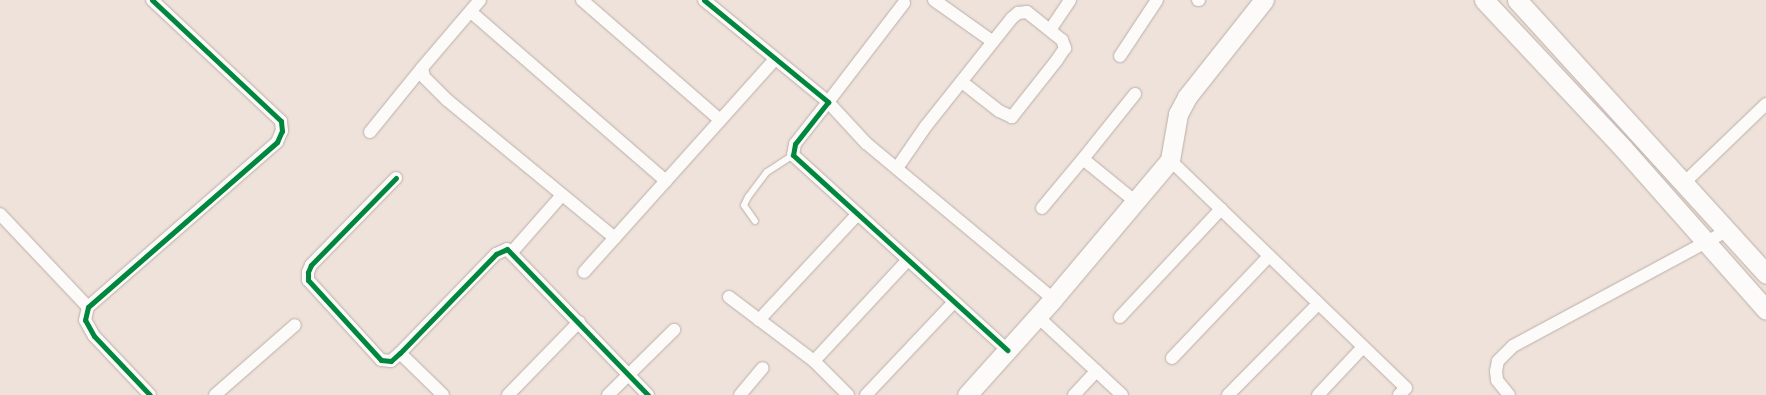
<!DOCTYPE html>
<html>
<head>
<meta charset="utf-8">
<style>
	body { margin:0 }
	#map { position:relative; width:1766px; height:395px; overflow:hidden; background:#efe2da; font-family:"Sofia Sans Condensed",sans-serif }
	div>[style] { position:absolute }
	.roads { filter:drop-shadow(0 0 1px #b9afa9) drop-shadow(0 0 1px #b9afa9) }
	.lane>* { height:6px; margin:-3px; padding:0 3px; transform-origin:3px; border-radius:3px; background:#fdfbf9 }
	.street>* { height:12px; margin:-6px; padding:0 6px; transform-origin:6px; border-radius:6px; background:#fdfbf9 }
	.secondary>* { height:19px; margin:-9.5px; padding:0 9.5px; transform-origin:9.5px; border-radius:9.5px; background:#fdfbf9 }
	.cycleway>* { height:5px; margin:-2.5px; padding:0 2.5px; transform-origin:2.5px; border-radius:2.5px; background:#00873e }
	span { translate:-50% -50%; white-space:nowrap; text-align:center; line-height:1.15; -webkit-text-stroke:4px #f7e0d2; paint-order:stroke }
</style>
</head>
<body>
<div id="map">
	<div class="roads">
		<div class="lane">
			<i style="left:755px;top:221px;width:19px;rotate:-125deg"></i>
			<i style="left:744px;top:205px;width:9px;rotate:-63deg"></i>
			<i style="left:748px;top:197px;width:31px;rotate:-53deg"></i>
			<i style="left:767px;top:172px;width:31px;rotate:-33deg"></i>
		</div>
		<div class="street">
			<i style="left:480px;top:0;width:89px;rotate:130.5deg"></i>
			<i style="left:422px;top:68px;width:9px;rotate:77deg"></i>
			<i style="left:424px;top:77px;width:33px;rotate:45deg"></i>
			<i style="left:447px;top:100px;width:217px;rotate:39.4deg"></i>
			<i style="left:582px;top:0;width:183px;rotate:41deg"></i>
			<i style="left:704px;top:0;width:161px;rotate:39.4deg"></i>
			<i style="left:828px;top:102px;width:53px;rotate:128.2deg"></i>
			<i style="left:795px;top:144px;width:11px;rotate:100deg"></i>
			<i style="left:793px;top:155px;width:290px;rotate:42.3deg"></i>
			<i style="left:934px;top:0;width:72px;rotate:35.4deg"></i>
			<i style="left:1198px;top:0;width:1px"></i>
			<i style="left:904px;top:3px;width:125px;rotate:127.5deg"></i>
			<i style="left:828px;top:102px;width:56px;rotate:47.2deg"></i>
			<i style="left:866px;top:143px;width:244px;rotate:39.8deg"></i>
			<i style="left:471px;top:12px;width:258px;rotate:40.9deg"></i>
			<i style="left:1050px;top:30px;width:36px;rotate:-56deg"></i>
			<i style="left:1120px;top:56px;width:67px;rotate:-56.5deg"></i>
			<i style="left:1135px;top:94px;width:83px;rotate:128.7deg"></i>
			<i style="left:1083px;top:159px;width:68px;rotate:39.1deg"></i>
			<i style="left:370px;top:132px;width:82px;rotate:-50.9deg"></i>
			<i style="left:1170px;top:160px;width:328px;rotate:44deg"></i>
			<i style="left:1406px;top:388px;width:10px;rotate:135deg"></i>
			<i style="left:897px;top:168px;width:51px;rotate:-55.4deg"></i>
			<i style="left:926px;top:126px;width:138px;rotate:-51.5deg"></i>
			<i style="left:1012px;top:18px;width:8px;rotate:-40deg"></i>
			<i style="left:1018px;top:13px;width:9px;rotate:-6deg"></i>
			<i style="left:1027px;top:12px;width:45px;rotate:38.7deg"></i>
			<i style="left:1062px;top:40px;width:9px;rotate:69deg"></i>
			<i style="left:1065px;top:48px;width:14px;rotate:124deg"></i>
			<i style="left:1057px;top:60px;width:73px;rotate:128.3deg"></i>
			<i style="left:1012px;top:117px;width:14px;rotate:-155deg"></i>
			<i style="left:999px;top:111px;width:47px;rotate:-141.9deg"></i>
			<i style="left:396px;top:178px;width:122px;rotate:134.3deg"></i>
			<i style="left:311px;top:265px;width:8px;rotate:113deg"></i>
			<i style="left:308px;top:272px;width:8px;rotate:90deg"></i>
			<i style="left:308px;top:280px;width:108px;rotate:47.6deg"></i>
			<i style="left:381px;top:360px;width:10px;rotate:6deg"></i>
			<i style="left:391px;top:361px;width:12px;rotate:-42deg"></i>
			<i style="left:400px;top:353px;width:138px;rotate:-45.9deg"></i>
			<i style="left:496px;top:254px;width:12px;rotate:-24deg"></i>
			<i style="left:507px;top:249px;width:203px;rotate:46deg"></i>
			<i style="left:1684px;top:183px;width:114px;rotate:-43.9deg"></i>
			<i style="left:1042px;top:208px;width:64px;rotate:-50.1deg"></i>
			<i style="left:0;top:214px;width:128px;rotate:46.6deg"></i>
			<i style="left:512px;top:252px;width:76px;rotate:-48.7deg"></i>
			<i style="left:584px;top:272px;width:285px;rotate:-48.1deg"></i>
			<i style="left:729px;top:297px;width:106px;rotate:37deg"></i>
			<i style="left:1037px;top:316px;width:116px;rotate:42.9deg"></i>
			<i style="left:1120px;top:317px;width:148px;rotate:-46.9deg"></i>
			<i style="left:759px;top:320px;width:145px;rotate:-47deg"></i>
			<i style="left:400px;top:353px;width:60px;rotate:44.3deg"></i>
			<i style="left:1172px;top:358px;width:141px;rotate:-46.4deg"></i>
			<i style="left:150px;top:395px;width:81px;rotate:-133.5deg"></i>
			<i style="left:94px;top:336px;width:18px;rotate:-119deg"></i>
			<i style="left:85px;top:320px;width:13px;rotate:-77deg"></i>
			<i style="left:88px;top:307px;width:251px;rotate:-41.1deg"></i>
			<i style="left:277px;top:142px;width:12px;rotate:-66deg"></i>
			<i style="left:282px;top:131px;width:10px;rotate:-96deg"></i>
			<i style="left:281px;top:121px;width:177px;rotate:-136.8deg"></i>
			<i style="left:215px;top:395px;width:106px;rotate:-41.2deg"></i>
			<i style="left:508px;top:395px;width:102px;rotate:-45.8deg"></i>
			<i style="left:608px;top:395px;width:93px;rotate:-44.6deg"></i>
			<i style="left:740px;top:395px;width:35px;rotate:-50deg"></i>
			<i style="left:848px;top:395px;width:48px;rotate:-135deg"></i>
			<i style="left:814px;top:361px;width:138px;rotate:-47.1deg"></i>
			<i style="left:866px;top:395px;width:128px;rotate:-46.6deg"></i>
			<i style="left:1074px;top:395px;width:33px;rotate:-47deg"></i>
			<i style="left:1228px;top:395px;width:128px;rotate:-45.3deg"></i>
			<i style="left:1318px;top:395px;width:66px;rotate:-46.8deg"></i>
			<i style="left:1509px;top:395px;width:19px;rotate:-129deg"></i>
			<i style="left:1497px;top:380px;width:9px;rotate:-96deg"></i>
			<i style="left:1496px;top:371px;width:10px;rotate:-79deg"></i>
			<i style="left:1498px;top:361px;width:21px;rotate:-45deg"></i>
			<i style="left:1513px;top:346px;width:244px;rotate:-28.3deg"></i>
		</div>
		<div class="secondary">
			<i style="left:1484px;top:0;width:202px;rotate:46.8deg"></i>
			<i style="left:1622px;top:147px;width:217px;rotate:48.5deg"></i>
			<i style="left:1517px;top:0;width:370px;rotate:47.7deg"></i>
			<i style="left:967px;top:395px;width:129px;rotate:-48.1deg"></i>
			<i style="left:1053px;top:299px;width:182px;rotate:-49.9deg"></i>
			<i style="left:1170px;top:160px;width:47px;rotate:-80.1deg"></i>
			<i style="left:1178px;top:114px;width:19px;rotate:-62deg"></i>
			<i style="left:1187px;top:97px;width:124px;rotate:-51.6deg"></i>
		</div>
	</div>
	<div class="cycleway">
		<i style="left:704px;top:0;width:161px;rotate:39.4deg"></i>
		<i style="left:828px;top:102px;width:53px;rotate:128.2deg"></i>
		<i style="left:795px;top:144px;width:11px;rotate:100deg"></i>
		<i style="left:793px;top:155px;width:290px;rotate:42.3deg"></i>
		<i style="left:396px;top:178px;width:122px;rotate:134.3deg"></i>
		<i style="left:311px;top:265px;width:8px;rotate:113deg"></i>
		<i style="left:308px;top:272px;width:8px;rotate:90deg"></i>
		<i style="left:308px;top:280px;width:108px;rotate:47.6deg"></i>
		<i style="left:381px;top:360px;width:10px;rotate:6deg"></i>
		<i style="left:391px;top:361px;width:12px;rotate:-42deg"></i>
		<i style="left:400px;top:353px;width:138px;rotate:-45.9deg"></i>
		<i style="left:496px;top:254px;width:12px;rotate:-24deg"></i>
		<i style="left:507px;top:249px;width:203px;rotate:46deg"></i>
		<i style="left:150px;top:395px;width:81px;rotate:-133.5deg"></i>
		<i style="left:94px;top:336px;width:18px;rotate:-119deg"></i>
		<i style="left:85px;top:320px;width:13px;rotate:-77deg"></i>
		<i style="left:88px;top:307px;width:251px;rotate:-41.1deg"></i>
		<i style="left:277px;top:142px;width:12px;rotate:-66deg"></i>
		<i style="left:282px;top:131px;width:10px;rotate:-96deg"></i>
		<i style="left:281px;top:121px;width:177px;rotate:-136.8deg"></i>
	</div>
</div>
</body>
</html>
